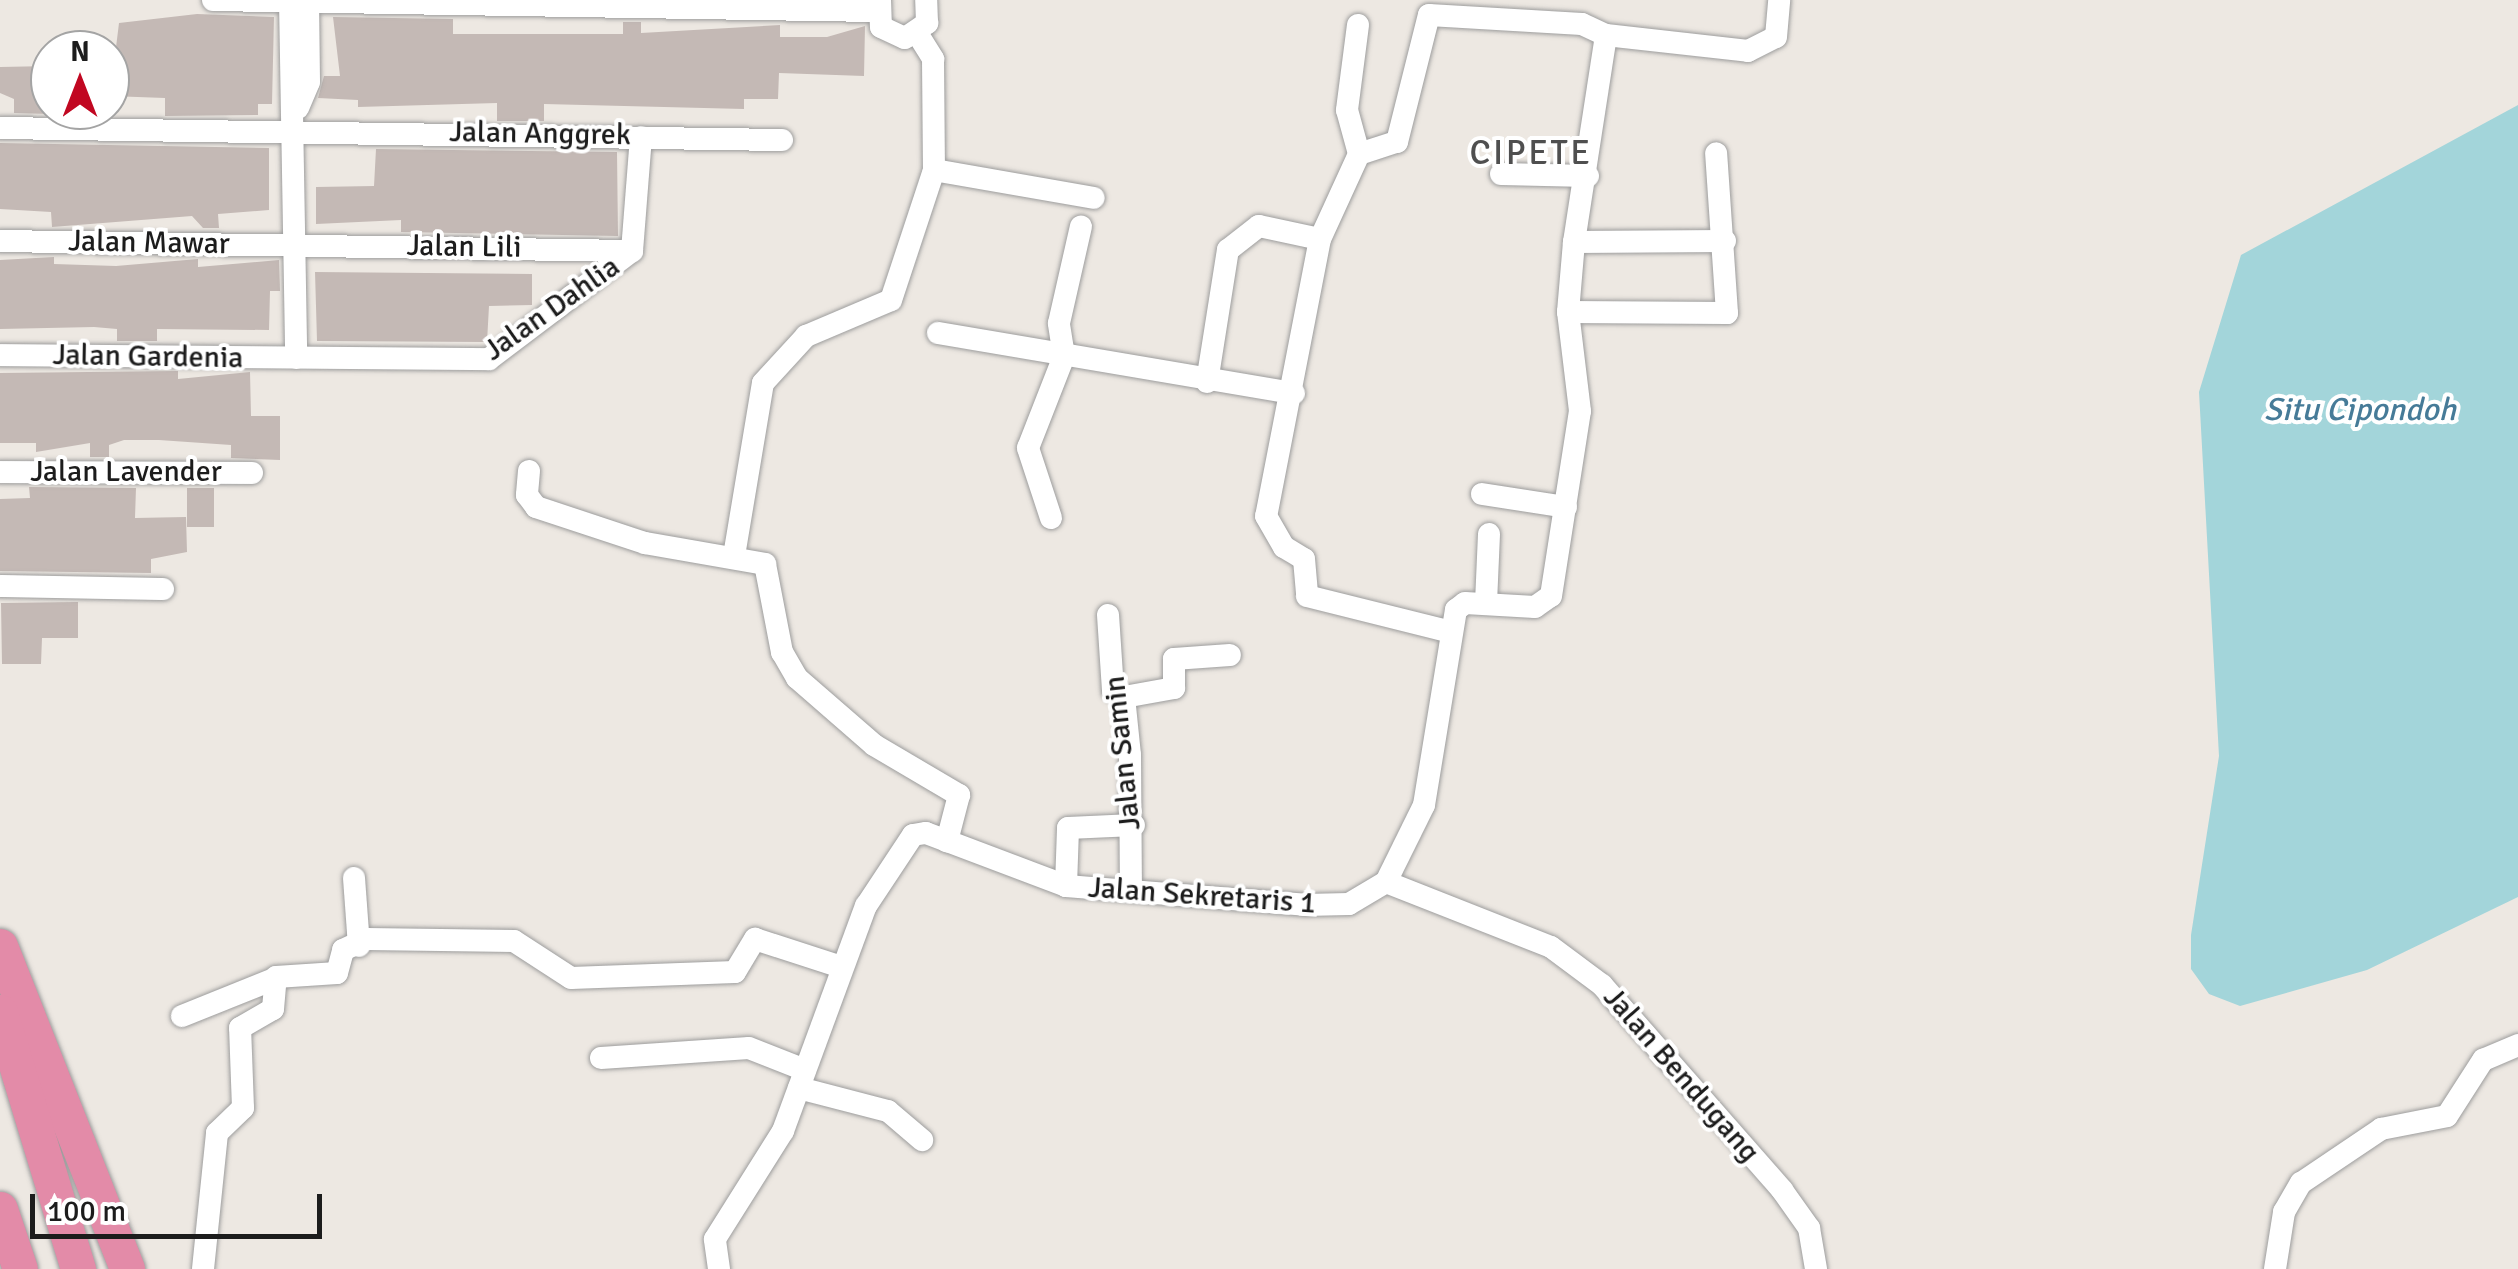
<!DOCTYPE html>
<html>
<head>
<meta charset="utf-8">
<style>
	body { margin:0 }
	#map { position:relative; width:2518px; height:1269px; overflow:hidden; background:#ede8e2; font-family:Signika,sans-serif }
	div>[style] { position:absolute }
	.water>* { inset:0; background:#a3d5da }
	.building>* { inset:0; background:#c4b9b5; transform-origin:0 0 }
	.roads { filter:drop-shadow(0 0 2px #9d9d9d) drop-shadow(0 0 2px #9d9d9d) }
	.minor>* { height:22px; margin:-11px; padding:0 11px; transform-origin:11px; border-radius:11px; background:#fff }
	.highway>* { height:35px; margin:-17.5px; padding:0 17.5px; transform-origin:17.5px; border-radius:17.5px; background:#e38ba8 }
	span { translate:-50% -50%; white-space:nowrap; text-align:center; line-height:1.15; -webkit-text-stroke:8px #fff; paint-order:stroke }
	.street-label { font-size:30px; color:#1c1c1c }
	.water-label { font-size:32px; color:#467b98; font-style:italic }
	.quarter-label { font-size:35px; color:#4f4f4f; letter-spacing:2.5px }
	.north { position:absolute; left:30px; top:30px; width:100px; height:100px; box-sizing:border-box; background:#fff; border:2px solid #a4a4a4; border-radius:50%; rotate:0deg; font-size:28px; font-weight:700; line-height:40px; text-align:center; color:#1c1c1c }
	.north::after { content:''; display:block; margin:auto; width:35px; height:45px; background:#c10721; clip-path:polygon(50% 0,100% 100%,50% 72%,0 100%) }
	.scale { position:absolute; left:30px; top:1194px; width:292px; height:45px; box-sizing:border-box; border:5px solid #1c1c1c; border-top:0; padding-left:12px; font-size:30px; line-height:35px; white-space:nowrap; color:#1c1c1c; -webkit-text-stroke:8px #fff; paint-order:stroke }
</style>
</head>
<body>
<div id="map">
	<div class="water">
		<i style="clip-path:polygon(2518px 105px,2518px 897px,2367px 970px,2240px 1006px,2209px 994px,2191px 969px,2191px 935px,2219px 756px,2199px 392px,2241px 255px)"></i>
	</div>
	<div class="building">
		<i style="clip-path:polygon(197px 14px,274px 17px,272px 104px,258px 104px,258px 115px,165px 116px,165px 98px,110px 96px,119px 23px)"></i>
		<i style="clip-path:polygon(333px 17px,453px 19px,453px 34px,623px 34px,623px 22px,641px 22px,641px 33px,780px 25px,780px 37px,827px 37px,865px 26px,864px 76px,779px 73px,778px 99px,744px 99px,744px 109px,544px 104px,544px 121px,497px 121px,497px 103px,358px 107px,358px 100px,318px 98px,324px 76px,340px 76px)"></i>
		<i style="clip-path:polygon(50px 66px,50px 114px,14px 113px,14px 99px,0 93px,0 67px)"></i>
		<i style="clip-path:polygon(0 143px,269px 148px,269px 210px,218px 214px,219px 228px,203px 228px,192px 216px,52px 227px,51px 212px,0 209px)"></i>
		<i style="clip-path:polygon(376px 149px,617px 152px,618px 236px,401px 232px,401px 220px,316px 224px,316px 187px,374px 186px)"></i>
		<i style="clip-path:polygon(54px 257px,54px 264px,116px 266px,198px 259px,198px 267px,279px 260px,280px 291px,270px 291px,269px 330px,157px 329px,157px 341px,117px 341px,117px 329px,94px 327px,0 329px,0 260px)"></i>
		<i style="clip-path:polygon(315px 272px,532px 274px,532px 305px,489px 306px,487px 342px,317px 341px)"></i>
		<i style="clip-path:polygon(178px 371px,178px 379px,250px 372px,251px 416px,280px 416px,280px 460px,231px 458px,231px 445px,159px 440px,124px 440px,109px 445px,109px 457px,90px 457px,90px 443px,36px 452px,36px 443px,0 443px,0 373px)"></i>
		<i style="clip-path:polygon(29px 487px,136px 488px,135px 518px,186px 517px,187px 552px,151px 559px,151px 573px,0 571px,0 499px,30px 498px)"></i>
		<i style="left:187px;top:488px;width:27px;height:39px"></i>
		<i style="clip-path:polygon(78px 602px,78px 638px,42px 638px,41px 664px,2px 664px,1px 603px)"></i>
	</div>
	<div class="roads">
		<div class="minor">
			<i style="left:213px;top:0;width:664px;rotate:0.95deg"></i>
			<i style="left:290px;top:0;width:358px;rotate:89deg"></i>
			<i style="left:880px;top:0;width:27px;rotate:88deg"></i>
			<i style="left:881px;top:27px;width:26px;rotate:25deg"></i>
			<i style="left:905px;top:38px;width:27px;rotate:-34deg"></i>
			<i style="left:927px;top:23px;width:23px;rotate:-92deg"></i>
			<i style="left:1358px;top:25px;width:86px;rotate:97.4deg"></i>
			<i style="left:1347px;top:110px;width:46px;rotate:74.7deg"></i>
			<i style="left:1359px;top:154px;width:94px;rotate:114.6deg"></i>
			<i style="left:1320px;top:239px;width:282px;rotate:101deg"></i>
			<i style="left:1266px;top:516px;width:36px;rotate:60deg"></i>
			<i style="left:1284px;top:547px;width:23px;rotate:31deg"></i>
			<i style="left:1304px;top:559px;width:37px;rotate:85deg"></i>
			<i style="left:1307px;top:596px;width:148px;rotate:14deg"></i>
			<i style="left:917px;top:33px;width:31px;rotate:58deg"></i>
			<i style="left:933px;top:59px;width:111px;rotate:89.5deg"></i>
			<i style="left:934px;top:170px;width:162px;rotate:9.9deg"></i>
			<i style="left:298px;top:108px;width:28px;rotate:-67deg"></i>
			<i style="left:309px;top:82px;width:82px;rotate:-90.7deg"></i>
			<i style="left:0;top:128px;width:782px;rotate:0.88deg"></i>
			<i style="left:1359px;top:154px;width:40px;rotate:-18deg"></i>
			<i style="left:1397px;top:142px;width:131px;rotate:-75.9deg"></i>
			<i style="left:1429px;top:15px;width:153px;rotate:3.4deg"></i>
			<i style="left:1582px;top:24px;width:26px;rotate:25deg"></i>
			<i style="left:1606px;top:35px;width:143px;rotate:6.4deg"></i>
			<i style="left:1748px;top:51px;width:31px;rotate:-27deg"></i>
			<i style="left:1776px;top:37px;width:37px;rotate:-85deg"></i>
			<i style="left:1501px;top:174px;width:87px;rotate:1.3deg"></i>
			<i style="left:0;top:241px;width:632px;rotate:0.91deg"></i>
			<i style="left:1574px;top:242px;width:151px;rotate:-0.4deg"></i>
			<i style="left:1568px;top:312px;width:159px;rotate:0.4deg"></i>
			<i style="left:1727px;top:313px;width:160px;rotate:-93.9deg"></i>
			<i style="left:938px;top:333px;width:361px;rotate:9.6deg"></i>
			<i style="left:0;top:355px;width:489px;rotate:0.5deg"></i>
			<i style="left:489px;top:359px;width:179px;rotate:-37.1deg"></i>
			<i style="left:632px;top:251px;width:114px;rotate:-85.5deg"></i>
			<i style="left:1207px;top:382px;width:134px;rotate:-81deg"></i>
			<i style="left:1228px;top:250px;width:39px;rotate:-38deg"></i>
			<i style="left:1259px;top:226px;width:62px;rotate:12deg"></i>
			<i style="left:529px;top:471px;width:24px;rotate:95deg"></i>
			<i style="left:527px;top:495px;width:15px;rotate:53deg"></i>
			<i style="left:536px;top:507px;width:115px;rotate:18.3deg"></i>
			<i style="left:645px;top:543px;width:122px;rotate:9.9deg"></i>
			<i style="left:765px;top:564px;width:90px;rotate:79.1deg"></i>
			<i style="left:782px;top:652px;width:30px;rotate:60deg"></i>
			<i style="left:797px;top:678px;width:102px;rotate:41deg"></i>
			<i style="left:874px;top:745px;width:99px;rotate:30.5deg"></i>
			<i style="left:959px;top:795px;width:48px;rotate:104.6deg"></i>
			<i style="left:0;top:472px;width:252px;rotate:0.2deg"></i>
			<i style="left:1482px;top:494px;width:85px;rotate:8.8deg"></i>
			<i style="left:1051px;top:518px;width:74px;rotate:-108.2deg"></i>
			<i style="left:1028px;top:448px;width:99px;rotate:-68.6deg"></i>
			<i style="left:1064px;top:356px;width:33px;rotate:-99deg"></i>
			<i style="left:1059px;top:323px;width:99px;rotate:-77.2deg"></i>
			<i style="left:734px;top:556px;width:175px;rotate:-80.5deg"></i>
			<i style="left:763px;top:383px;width:64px;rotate:-47.5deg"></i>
			<i style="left:806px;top:336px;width:92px;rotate:-23deg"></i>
			<i style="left:891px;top:300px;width:137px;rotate:-71.7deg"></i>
			<i style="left:0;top:586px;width:163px;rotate:1.1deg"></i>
			<i style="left:1486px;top:603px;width:69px;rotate:-87.5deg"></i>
			<i style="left:1108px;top:615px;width:76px;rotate:86.2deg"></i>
			<i style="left:1113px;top:691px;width:13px;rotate:29deg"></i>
			<i style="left:1124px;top:697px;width:58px;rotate:84.1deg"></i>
			<i style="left:1130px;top:755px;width:136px;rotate:89.6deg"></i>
			<i style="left:1124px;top:697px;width:51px;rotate:-10.2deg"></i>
			<i style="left:1174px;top:688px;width:29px;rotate:-90deg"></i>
			<i style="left:1174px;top:659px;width:56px;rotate:-4.1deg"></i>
			<i style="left:354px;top:878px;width:68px;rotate:85.8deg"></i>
			<i style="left:1386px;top:882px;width:177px;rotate:21.5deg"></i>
			<i style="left:1551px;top:947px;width:64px;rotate:36.7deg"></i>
			<i style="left:1602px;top:985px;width:273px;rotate:48.7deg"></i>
			<i style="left:1782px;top:1190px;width:47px;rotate:54.6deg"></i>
			<i style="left:1809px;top:1228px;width:42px;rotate:80.3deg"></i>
			<i style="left:1066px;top:886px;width:58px;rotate:-88deg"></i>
			<i style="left:1068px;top:828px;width:66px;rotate:-2.6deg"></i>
			<i style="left:182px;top:1016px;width:99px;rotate:-21.9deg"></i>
			<i style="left:601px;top:1058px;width:148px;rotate:-3.9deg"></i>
			<i style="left:749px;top:1048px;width:60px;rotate:21.4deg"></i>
			<i style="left:799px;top:1088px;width:92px;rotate:14.5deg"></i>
			<i style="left:888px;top:1111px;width:45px;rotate:40.5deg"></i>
			<i style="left:203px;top:1269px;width:137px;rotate:-84.1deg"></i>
			<i style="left:217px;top:1133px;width:36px;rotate:-44deg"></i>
			<i style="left:243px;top:1108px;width:80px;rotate:-92.1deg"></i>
			<i style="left:240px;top:1028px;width:38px;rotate:-30deg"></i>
			<i style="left:273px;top:1009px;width:32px;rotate:-85deg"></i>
			<i style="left:276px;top:977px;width:61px;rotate:-3.8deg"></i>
			<i style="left:337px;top:973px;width:24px;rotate:-75deg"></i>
			<i style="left:343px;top:950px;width:26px;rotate:-25deg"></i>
			<i style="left:367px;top:939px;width:147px;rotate:0.8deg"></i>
			<i style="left:514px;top:941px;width:68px;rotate:33deg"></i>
			<i style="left:571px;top:978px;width:164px;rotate:-2.1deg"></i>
			<i style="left:735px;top:972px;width:39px;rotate:-59deg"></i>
			<i style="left:755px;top:939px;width:90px;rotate:18deg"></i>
			<i style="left:719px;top:1269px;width:30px;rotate:-98deg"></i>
			<i style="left:715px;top:1239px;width:128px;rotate:-57.8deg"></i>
			<i style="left:783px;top:1131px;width:240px;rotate:-69.8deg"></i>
			<i style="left:866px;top:906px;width:85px;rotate:-56.5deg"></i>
			<i style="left:913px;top:835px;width:13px;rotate:-9deg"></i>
			<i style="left:926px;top:833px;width:150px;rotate:20.7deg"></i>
			<i style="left:1066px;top:886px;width:240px;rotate:4.5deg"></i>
			<i style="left:1305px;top:905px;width:44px;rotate:-1.3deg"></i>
			<i style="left:1349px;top:904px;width:43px;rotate:-30.7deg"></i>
			<i style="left:1386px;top:882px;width:86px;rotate:-63.7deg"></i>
			<i style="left:1424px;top:805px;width:198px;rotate:-80.7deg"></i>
			<i style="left:1456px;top:610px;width:11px;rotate:-38deg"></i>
			<i style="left:1465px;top:603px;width:70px;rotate:3.3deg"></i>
			<i style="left:1535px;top:607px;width:19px;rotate:-35deg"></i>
			<i style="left:1551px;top:596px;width:187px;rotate:-81.1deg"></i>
			<i style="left:1580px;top:411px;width:100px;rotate:-96.9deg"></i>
			<i style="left:1568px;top:312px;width:70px;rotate:-85.1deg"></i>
			<i style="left:1574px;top:242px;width:209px;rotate:-81.2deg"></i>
			<i style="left:2275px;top:1269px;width:58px;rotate:-81deg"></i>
			<i style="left:2284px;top:1212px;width:34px;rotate:-60deg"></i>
			<i style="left:2301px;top:1183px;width:97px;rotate:-34deg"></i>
			<i style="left:2381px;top:1129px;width:67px;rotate:-11.1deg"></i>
			<i style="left:2447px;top:1116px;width:67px;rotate:-57.3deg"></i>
			<i style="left:2483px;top:1060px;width:38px;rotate:-23deg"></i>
		</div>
		<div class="highway">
			<i style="left:0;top:946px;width:347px;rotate:68.5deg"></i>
			<i style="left:0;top:1012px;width:269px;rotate:73.1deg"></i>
			<i style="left:0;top:1209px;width:63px;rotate:71.6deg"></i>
		</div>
	</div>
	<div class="street-label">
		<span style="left:540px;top:134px;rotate:1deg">Jalan Anggrek</span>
		<span style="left:149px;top:243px;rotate:1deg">Jalan Mawar</span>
		<span style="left:464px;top:247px;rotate:1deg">Jalan Lili</span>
		<span style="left:552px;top:309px;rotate:-35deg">Jalan Dahlia</span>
		<span style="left:148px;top:357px;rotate:1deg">Jalan Gardenia</span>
		<span style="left:126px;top:472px">Jalan Lavender</span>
		<span style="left:1123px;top:753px;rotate:-96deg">Jalan Samin</span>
		<span style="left:1202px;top:896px;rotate:4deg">Jalan Sekretaris 1</span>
		<span style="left:1681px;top:1075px;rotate:49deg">Jalan Bendugang</span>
	</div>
	<div class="water-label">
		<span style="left:2360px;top:410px">Situ Cipondoh</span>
	</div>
	<div class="quarter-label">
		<span style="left:1531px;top:153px">CIPETE</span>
	</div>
	<div class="north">N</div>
	<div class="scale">100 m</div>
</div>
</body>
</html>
